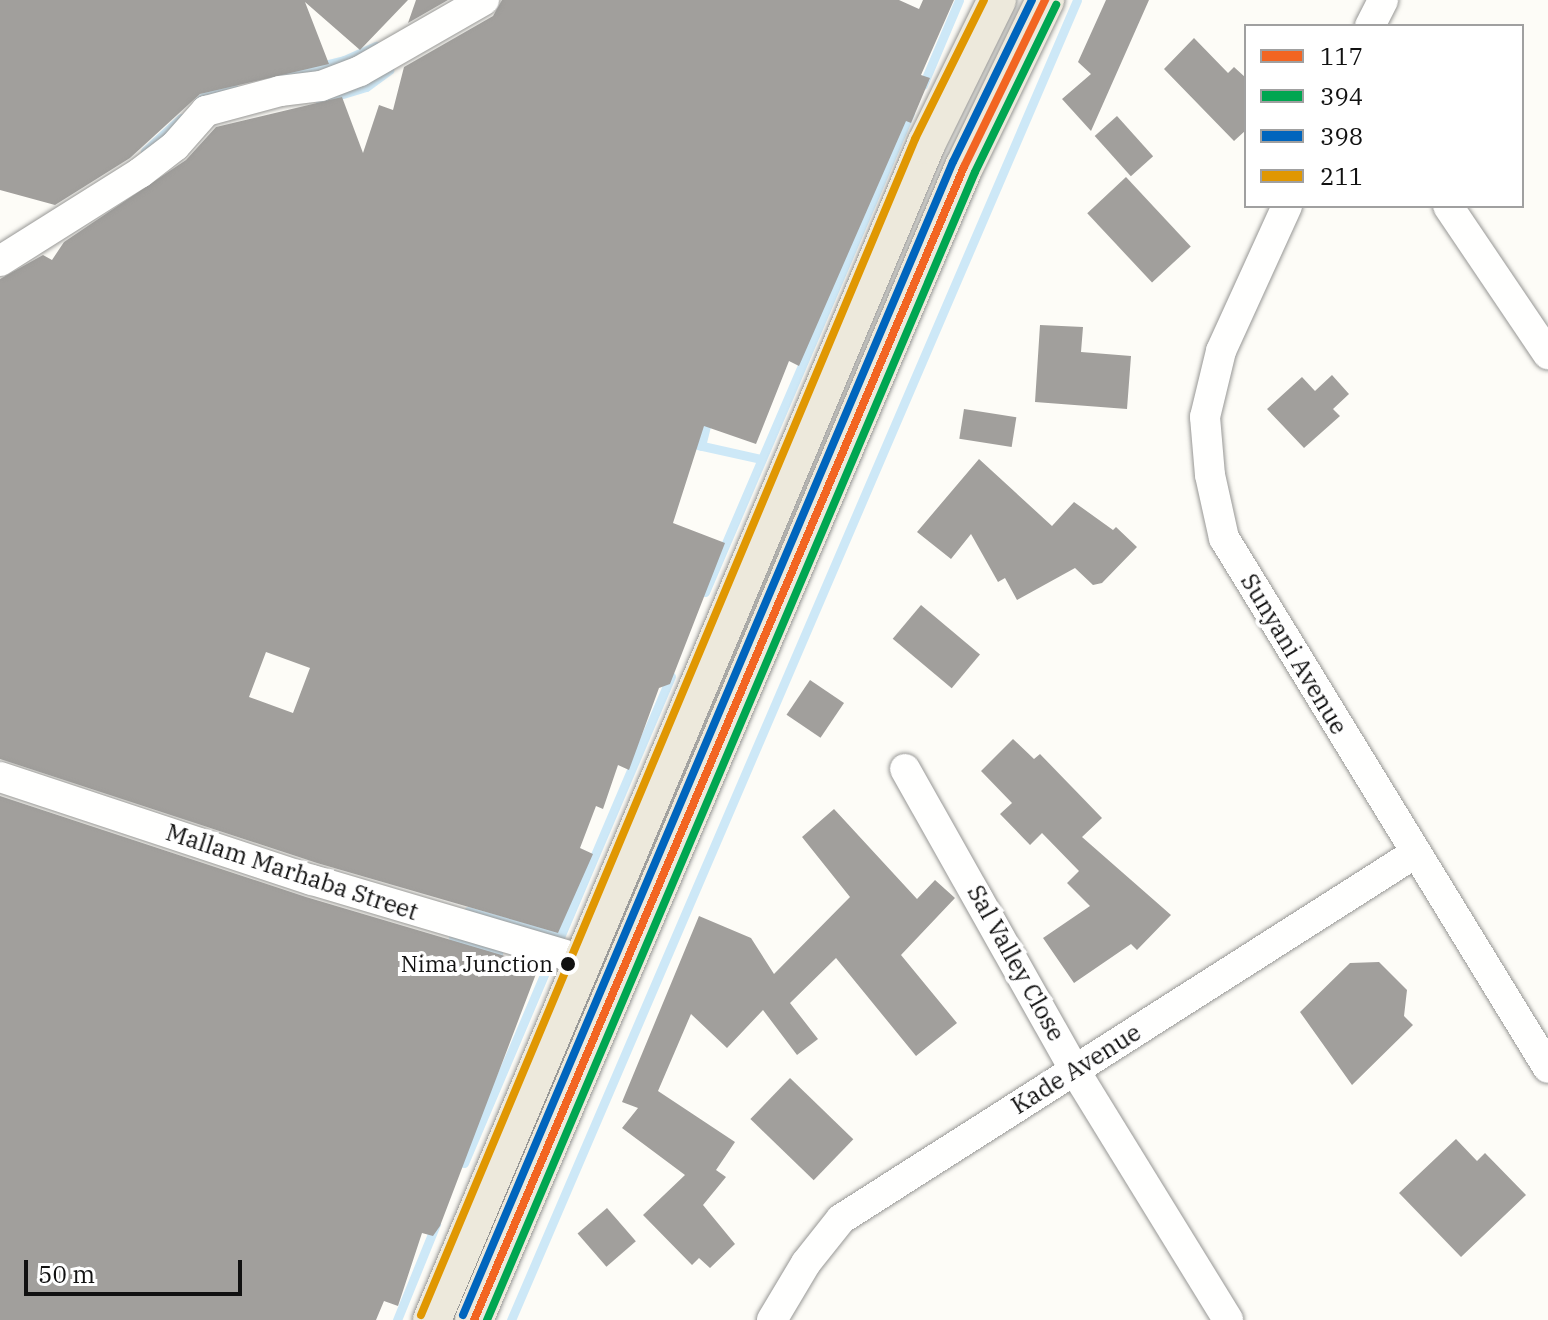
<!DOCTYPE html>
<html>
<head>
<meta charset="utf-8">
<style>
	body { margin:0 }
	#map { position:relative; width:1548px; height:1320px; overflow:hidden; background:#fdfcf7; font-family:"IBM Plex Serif",serif }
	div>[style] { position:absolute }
	.stream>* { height:9px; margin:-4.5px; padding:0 4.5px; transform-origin:4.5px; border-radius:4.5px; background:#cde8f7 }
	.building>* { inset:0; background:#a19f9c; transform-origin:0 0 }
	.roads { filter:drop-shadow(0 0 2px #979795) drop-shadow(0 0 2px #979795) }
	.minor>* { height:30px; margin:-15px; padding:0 15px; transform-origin:15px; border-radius:15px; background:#fffffe }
	.major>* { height:38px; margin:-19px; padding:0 19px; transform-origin:19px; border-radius:19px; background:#ede9dc }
	.bus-1>* { height:8px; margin:-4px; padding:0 4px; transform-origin:4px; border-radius:4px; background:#f26522 }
	.bus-2>* { height:8px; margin:-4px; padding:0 4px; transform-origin:4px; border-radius:4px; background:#00a651 }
	.bus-3>* { height:8px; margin:-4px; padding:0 4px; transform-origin:4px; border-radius:4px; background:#0065bd }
	.bus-4>* { height:8px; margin:-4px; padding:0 4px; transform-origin:4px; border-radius:4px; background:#e09702 }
	.dots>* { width:22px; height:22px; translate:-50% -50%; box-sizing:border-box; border:4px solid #fff; border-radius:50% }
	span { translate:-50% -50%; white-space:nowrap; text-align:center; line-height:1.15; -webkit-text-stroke:8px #fff; paint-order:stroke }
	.bus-label { font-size:22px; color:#111 }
	.right { translate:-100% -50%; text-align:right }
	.street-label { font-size:24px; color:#111 }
	.legend { position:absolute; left:1244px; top:24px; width:280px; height:184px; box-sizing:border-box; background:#fff; border:2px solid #a0a0a0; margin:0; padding:10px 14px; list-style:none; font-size:24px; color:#111 }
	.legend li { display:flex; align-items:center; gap:16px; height:40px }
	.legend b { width:40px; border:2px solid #a0a0a0 }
	.scale { position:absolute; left:24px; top:1260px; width:218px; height:36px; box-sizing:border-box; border:4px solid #111; border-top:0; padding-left:10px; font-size:24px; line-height:28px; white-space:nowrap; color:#111; -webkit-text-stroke:6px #fff; paint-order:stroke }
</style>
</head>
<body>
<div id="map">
	<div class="stream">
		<i style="left:272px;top:78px;width:74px;rotate:-14deg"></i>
		<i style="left:344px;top:60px;width:35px;rotate:-24deg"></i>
		<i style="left:923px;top:85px;width:92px;rotate:-67deg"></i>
		<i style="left:320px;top:101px;width:48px;rotate:-16.9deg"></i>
		<i style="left:366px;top:87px;width:29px;rotate:-36deg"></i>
		<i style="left:198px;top:102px;width:13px;rotate:-45deg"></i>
		<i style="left:207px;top:93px;width:28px;rotate:-8deg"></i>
		<i style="left:145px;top:151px;width:49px;rotate:-42.5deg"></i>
		<i style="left:698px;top:445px;width:65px;rotate:12.5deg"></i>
		<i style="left:701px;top:446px;width:29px;rotate:-76deg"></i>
		<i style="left:705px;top:592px;width:521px;rotate:-66.83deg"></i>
		<i style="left:468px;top:911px;width:96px;rotate:15.8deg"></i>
		<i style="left:453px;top:937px;width:48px;rotate:19.6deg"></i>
		<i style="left:464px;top:1163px;width:529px;rotate:-66.97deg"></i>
		<i style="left:397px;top:1320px;width:104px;rotate:-67.9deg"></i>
		<i style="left:511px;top:1320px;width:1436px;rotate:-66.79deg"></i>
	</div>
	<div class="building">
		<i style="clip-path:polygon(0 0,408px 0,360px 50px,305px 2px,329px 64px,200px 94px,130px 158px,55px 205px,0 190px)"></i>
		<i style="clip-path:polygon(416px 0,448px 0,408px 23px)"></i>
		<i style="clip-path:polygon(evenodd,502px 0,899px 0,919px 9px,923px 0,954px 0,921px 75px,930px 78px,911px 123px,906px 121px,799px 366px,789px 361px,756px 444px,704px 426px,673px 523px,725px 543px,670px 684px,659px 688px,629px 770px,618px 765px,603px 809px,596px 806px,580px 848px,593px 854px,558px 933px,317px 863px,0 759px,0 279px,43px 255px,52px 260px,64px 242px,186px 160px,216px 127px,342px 97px,363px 153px,379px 105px,393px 110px,404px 67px,493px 16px,502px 0,266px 652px,310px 668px,293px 713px,249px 697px,266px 652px)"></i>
		<i style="clip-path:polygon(1106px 0,1149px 0,1091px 131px,1062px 99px,1091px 74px,1078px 62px)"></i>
		<i style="clip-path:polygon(1194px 38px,1228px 73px,1234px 67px,1246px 78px,1246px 130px,1234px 141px,1164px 69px)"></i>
		<i style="left:1117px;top:116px;width:54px;height:30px;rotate:48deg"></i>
		<i style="left:1126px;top:177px;width:95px;height:53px;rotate:47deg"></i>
		<i style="clip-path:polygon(1040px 325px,1083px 327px,1081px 352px,1131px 356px,1127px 409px,1035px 402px)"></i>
		<i style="clip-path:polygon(1332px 375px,1349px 394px,1333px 409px,1340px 416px,1304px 448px,1267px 409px,1302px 377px,1315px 391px)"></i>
		<i style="left:964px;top:409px;width:53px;height:30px;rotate:9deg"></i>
		<i style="clip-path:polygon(979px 459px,1052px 526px,1074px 502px,1113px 530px,1116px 527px,1137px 547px,1102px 583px,1093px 585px,1075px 568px,1017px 600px,1005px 578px,998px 582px,971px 534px,951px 559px,917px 532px)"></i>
		<i style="left:921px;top:605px;width:77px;height:44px;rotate:40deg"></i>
		<i style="left:810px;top:680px;width:41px;height:42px;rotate:34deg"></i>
		<i style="clip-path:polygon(1013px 739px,1034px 759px,1040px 754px,1102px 818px,1082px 837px,1171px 915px,1137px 950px,1131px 944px,1074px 983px,1043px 938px,1090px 906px,1067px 883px,1079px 871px,1042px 833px,1030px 845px,1000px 814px,1012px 803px,981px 771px)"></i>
		<i style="clip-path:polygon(0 796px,306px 897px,539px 966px,440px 1226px,433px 1236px,422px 1233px,398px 1306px,384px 1301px,376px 1320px,0 1320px)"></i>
		<i style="clip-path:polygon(834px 809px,917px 899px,935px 880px,955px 898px,901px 955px,957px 1023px,916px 1056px,836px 958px,790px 1003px,818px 1039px,797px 1055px,763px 1010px,727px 1048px,691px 1014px,658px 1091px,735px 1142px,716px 1170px,726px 1177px,703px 1205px,735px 1244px,710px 1268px,699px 1258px,692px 1265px,643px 1215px,685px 1175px,622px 1128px,638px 1108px,622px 1102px,699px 916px,751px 938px,774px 974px,850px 897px,802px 837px)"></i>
		<i style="clip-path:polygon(1379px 962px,1407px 990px,1404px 1016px,1413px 1025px,1352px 1085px,1300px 1012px,1350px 963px)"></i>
		<i style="left:790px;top:1078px;width:88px;height:57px;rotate:44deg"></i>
		<i style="clip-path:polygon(1456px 1139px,1477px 1161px,1485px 1153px,1526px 1195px,1461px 1257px,1399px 1193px)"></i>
		<i style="left:607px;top:1208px;width:44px;height:39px;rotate:49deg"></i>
	</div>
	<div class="roads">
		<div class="minor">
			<i style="left:1370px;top:26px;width:29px;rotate:-63deg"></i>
			<i style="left:1287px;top:206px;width:159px;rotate:114.5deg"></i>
			<i style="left:1221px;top:351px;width:68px;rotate:103.6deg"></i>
			<i style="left:1205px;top:417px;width:58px;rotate:85.1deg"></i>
			<i style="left:1210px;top:475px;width:65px;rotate:77.5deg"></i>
			<i style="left:1224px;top:538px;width:621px;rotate:58.56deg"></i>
			<i style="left:1448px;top:206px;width:179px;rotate:56deg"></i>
			<i style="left:0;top:261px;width:165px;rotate:-32.2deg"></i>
			<i style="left:140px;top:173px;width:44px;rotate:-37.6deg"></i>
			<i style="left:175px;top:146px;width:47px;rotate:-48.5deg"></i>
			<i style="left:206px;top:111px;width:77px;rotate:-15.1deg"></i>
			<i style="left:280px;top:91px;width:41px;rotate:-7deg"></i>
			<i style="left:321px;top:86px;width:42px;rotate:-21deg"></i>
			<i style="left:360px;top:71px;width:143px;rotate:-29.8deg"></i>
			<i style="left:905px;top:769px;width:347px;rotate:60.6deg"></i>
			<i style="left:1075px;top:1071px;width:292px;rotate:58.4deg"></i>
			<i style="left:0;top:777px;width:329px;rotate:18.3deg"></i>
			<i style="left:312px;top:880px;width:286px;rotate:16.5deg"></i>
			<i style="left:772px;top:1320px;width:66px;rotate:-59.2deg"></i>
			<i style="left:806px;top:1263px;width:56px;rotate:-51.5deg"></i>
			<i style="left:841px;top:1219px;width:679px;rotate:-32.5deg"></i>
		</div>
		<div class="major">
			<i style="left:432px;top:1320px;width:1276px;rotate:-67.21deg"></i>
			<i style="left:926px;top:144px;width:161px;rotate:-63.8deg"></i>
			<i style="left:474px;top:1320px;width:1253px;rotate:-66.98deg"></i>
			<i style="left:964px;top:167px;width:186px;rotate:-64.1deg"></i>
		</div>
	</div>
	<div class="bus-1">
		<i style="left:474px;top:1320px;width:1253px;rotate:-66.98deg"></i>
		<i style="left:964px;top:167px;width:186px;rotate:-64.1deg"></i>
	</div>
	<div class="bus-2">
		<i style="left:487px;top:1320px;width:1247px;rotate:-66.97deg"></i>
		<i style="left:975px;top:172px;width:186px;rotate:-64.1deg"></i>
	</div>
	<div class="bus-3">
		<i style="left:463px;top:1315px;width:1253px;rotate:-66.98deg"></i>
		<i style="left:953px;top:162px;width:180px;rotate:-64deg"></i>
	</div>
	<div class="bus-4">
		<i style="left:421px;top:1315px;width:1276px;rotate:-67.21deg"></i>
		<i style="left:915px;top:139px;width:155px;rotate:-63.6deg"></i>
	</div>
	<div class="dots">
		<i style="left:568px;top:964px;background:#111"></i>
	</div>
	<div class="bus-label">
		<span class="right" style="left:553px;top:964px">Nima Junction</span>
	</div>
	<div class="street-label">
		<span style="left:1294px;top:654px;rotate:59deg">Sunyani Avenue</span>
		<span style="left:292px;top:872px;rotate:18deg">Mallam Marhaba Street</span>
		<span style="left:1016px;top:963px;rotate:61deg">Sal Valley Close</span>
		<span style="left:1076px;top:1069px;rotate:-32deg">Kade Avenue</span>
	</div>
	<ul class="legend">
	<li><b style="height:10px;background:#f26522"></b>117</li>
	<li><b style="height:10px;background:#00a651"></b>394</li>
	<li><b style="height:10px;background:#0065bd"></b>398</li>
	<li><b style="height:10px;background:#e09702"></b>211</li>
	</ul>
	<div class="scale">50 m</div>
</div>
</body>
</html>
